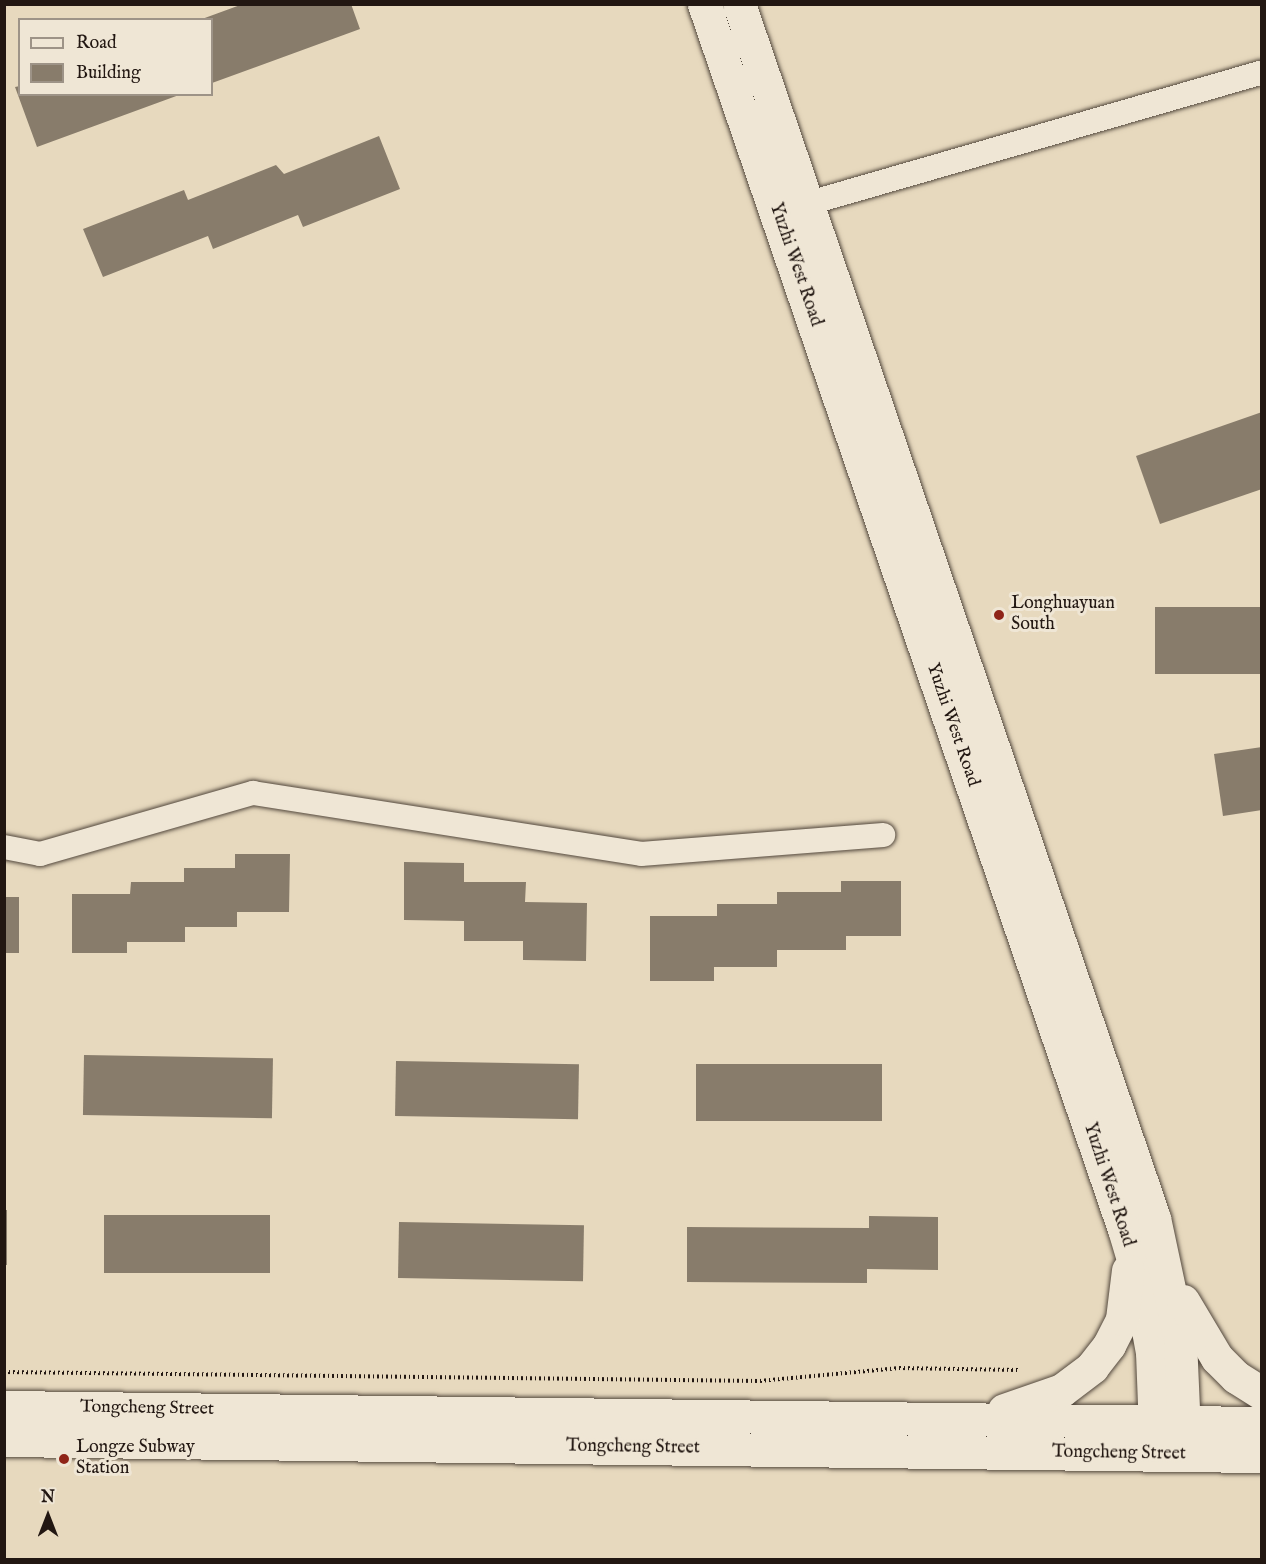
<!DOCTYPE html>
<html>
<head>
<meta charset="utf-8">
<style>
	body { margin:0 }
	#map { position:relative; width:1266px; height:1564px; overflow:hidden; background:#e7d9be; font-family:"IM FELL English",serif }
	div>[style] { position:absolute }
	.building>* { inset:0; background:#887c6b; transform-origin:0 0 }
	.path>* { height:4px; margin-top:-2px; transform-origin:0; background:repeating-linear-gradient(90deg,#221712 0 1.5px,transparent 0 4.5px) }
	.roads { filter:drop-shadow(0 0 2px #53483d) drop-shadow(0 0 2px #53483d) }
	.street>* { height:24px; margin:-12px; padding:0 12px; transform-origin:12px; border-radius:12px; background:#efe6d5 }
	.secondary>* { height:33px; margin:-16.5px; padding:0 16.5px; transform-origin:16.5px; border-radius:16.5px; background:#efe6d5 }
	.dots>* { width:16px; height:16px; translate:-50% -50%; box-sizing:border-box; border:3px solid #efe6d5; border-radius:50% }
	span { translate:-50% -50%; white-space:nowrap; text-align:center; line-height:1.15; -webkit-text-stroke:6px #efe6d5; paint-order:stroke }
	.street-label { font-size:18px; color:#221712 }
	.poi-label { font-size:18px; color:#221712 }
	.left { translate:0 -50%; text-align:left }
	.frame { position:absolute; inset:0; border:6px solid #221712; pointer-events:none }
	.legend { position:absolute; left:18px; top:18px; width:195px; height:78px; box-sizing:border-box; background:#efe6d5; border:2px solid #9d9387; margin:0; padding:8px 10px; list-style:none; font-size:18px; color:#221712 }
	.legend li { display:flex; align-items:center; gap:12px; height:30px }
	.legend b { width:30px; border:2px solid #9d9387 }
	.north { position:absolute; left:18px; top:1486px; width:60px; height:60px; -webkit-text-stroke:4px #efe6d5; paint-order:stroke; rotate:0deg; font-size:16px; font-weight:700; line-height:24px; text-align:center; color:#221712 }
	.north::after { content:''; display:block; margin:auto; width:21px; height:27px; background:#221712; clip-path:polygon(50% 0,100% 100%,50% 72%,0 100%) }
</style>
</head>
<body>
<div id="map">
	<div class="building">
		<i style="clip-path:polygon(243px 4px,351px 4px,360px 29px,212px 83px,212px 20px,202px 19px)"></i>
		<i style="clip-path:polygon(20px 86px,20px 94px,179px 95px,37px 147px,15px 87px)"></i>
		<i style="clip-path:polygon(379px 136px,400px 189px,303px 227px,298px 215px,213px 249px,208px 236px,103px 277px,83px 229px,184px 190px,188px 200px,276px 165px,284px 174px)"></i>
		<i style="clip-path:polygon(1262px 412px,1262px 489px,1160px 524px,1136px 456px)"></i>
		<i style="left:1262px;top:607px;width:67px;height:107px;rotate:90deg"></i>
		<i style="clip-path:polygon(1262px 747px,1262px 810px,1223px 816px,1214px 754px)"></i>
		<i style="clip-path:polygon(235px 854px,290px 854px,289px 912px,237px 912px,237px 927px,185px 927px,185px 942px,127px 942px,127px 953px,72px 953px,72px 894px,130px 894px,131px 882px,184px 882px,184px 868px,235px 868px)"></i>
		<i style="clip-path:polygon(404px 862px,464px 863px,464px 882px,526px 882px,525px 902px,587px 903px,586px 961px,523px 960px,523px 941px,464px 941px,464px 921px,404px 920px)"></i>
		<i style="clip-path:polygon(841px 881px,901px 881px,901px 936px,846px 936px,846px 950px,777px 950px,777px 967px,714px 967px,714px 981px,650px 981px,650px 916px,717px 916px,717px 904px,777px 904px,777px 892px,841px 892px)"></i>
		<i style="left:4px;top:897px;width:15px;height:56px"></i>
		<i style="left:84px;top:1055px;width:189px;height:60px;rotate:1deg"></i>
		<i style="left:396px;top:1061px;width:183px;height:55px;rotate:1deg"></i>
		<i style="left:696px;top:1064px;width:186px;height:57px"></i>
		<i style="left:4px;top:1210px;width:3px;height:55px"></i>
		<i style="left:104px;top:1215px;width:166px;height:58px"></i>
		<i style="clip-path:polygon(869px 1216px,938px 1217px,938px 1270px,867px 1269px,867px 1283px,687px 1282px,687px 1227px,869px 1228px)"></i>
		<i style="left:399px;top:1222px;width:185px;height:56px;rotate:1deg"></i>
	</div>
	<div class="path">
		<i style="left:4px;top:1372px;width:756px;rotate:0.68deg"></i>
		<i style="left:760px;top:1381px;width:140px;rotate:-5.3deg"></i>
		<i style="left:899px;top:1368px;width:120px;rotate:1deg"></i>
	</div>
	<div class="roads">
		<div class="street">
			<i style="left:792px;top:208px;width:489px;rotate:-16.1deg"></i>
			<i style="left:4px;top:847px;width:37px;rotate:11deg"></i>
			<i style="left:40px;top:854px;width:222px;rotate:-16deg"></i>
			<i style="left:253px;top:793px;width:393px;rotate:8.9deg"></i>
			<i style="left:641px;top:854px;width:243px;rotate:-4.5deg"></i>
		</div>
		<div class="secondary">
			<i style="left:704px;top:4px;width:1295px;rotate:71.08deg"></i>
			<i style="left:1124px;top:1229px;width:49px;rotate:73.4deg"></i>
			<i style="left:1138px;top:1276px;width:77px;rotate:79.6deg"></i>
			<i style="left:1152px;top:1352px;width:103px;rotate:87.8deg"></i>
			<i style="left:739px;top:4px;width:1283px;rotate:71.13deg"></i>
			<i style="left:1154px;top:1218px;width:125px;rotate:78deg"></i>
			<i style="left:1180px;top:1340px;width:115px;rotate:87.5deg"></i>
			<i style="left:1183px;top:1301px;width:66px;rotate:59.2deg"></i>
			<i style="left:1217px;top:1358px;width:27px;rotate:45deg"></i>
			<i style="left:1236px;top:1377px;width:31px;rotate:32deg"></i>
			<i style="left:4px;top:1407px;width:1258px;rotate:0.73deg"></i>
			<i style="left:1004px;top:1410px;width:61px;rotate:-19deg"></i>
			<i style="left:1062px;top:1390px;width:38px;rotate:-37deg"></i>
			<i style="left:1092px;top:1367px;width:28px;rotate:-52deg"></i>
			<i style="left:1109px;top:1345px;width:29px;rotate:-63deg"></i>
			<i style="left:1122px;top:1319px;width:49px;rotate:-83deg"></i>
			<i style="left:4px;top:1440px;width:1258px;rotate:0.73deg"></i>
		</div>
	</div>
	<div class="dots">
		<i style="left:999px;top:615px;background:#8f2418"></i>
		<i style="left:64px;top:1459px;background:#8f2418"></i>
	</div>
	<div class="street-label">
		<span style="left:795px;top:265px;rotate:71deg">Yuzhi West Road</span>
		<span style="left:952px;top:725px;rotate:71deg">Yuzhi West Road</span>
		<span style="left:1108px;top:1185px;rotate:72deg">Yuzhi West Road</span>
		<span style="left:147px;top:1409px;rotate:1deg">Tongcheng Street</span>
		<span style="left:633px;top:1448px;rotate:1deg">Tongcheng Street</span>
		<span style="left:1119px;top:1454px;rotate:1deg">Tongcheng Street</span>
	</div>
	<div class="poi-label">
		<span class="left" style="left:1011px;top:615px">Longhuayuan<br>South</span>
		<span class="left" style="left:76px;top:1459px">Longze Subway<br>Station</span>
	</div>
	<div class="frame"></div>
	<ul class="legend">
	<li><b style="height:8px;background:#efe6d5"></b>Road</li>
	<li><b style="height:16px;background:#887c6b"></b>Building</li>
	</ul>
	<div class="north">N</div>
</div>
</body>
</html>
